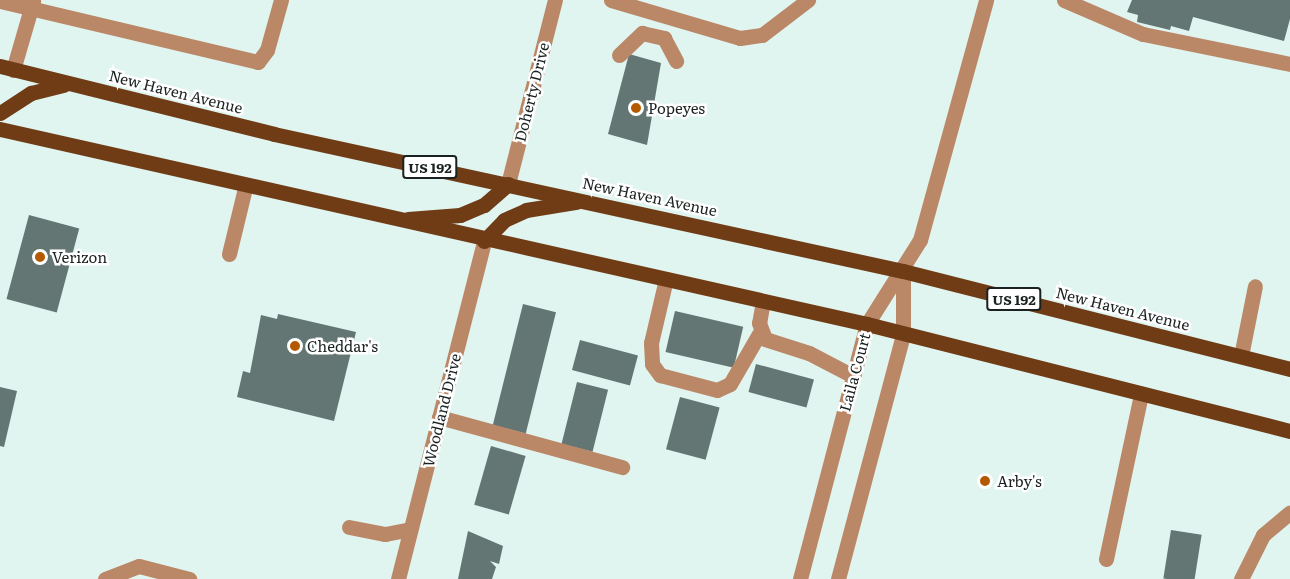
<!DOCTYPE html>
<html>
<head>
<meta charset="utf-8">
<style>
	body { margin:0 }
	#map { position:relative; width:1290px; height:579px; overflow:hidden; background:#e0f4f0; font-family:Literata,serif }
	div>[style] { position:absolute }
	.building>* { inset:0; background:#647673; transform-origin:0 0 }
	.minor>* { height:15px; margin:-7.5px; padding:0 7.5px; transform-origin:7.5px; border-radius:7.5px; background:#ba8767 }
	.major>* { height:15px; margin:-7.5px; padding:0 7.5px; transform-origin:7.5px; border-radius:7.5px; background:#703c16 }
	.dots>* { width:16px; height:16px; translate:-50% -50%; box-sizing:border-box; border:3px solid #fff; border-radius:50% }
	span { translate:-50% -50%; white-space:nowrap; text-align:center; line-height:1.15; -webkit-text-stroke:5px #fff; paint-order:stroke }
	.shield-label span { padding:2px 4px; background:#fff; border:2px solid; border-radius:4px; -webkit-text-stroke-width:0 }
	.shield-label { font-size:14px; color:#1a2120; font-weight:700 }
	.street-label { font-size:15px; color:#1a2120 }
	.poi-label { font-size:15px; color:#1a2120 }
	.left { translate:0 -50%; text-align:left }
</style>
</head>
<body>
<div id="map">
	<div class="building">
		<i style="clip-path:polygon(1132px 0,1290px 0,1290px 19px,1284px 41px,1193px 17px,1189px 31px,1171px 26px,1170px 30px,1137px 22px,1138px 15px,1127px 12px)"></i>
		<i style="clip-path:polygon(629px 54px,661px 63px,647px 145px,608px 134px)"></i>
		<i style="left:29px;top:215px;width:52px;height:87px;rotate:15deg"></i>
		<i style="left:523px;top:304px;width:34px;height:125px;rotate:14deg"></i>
		<i style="left:675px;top:311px;width:70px;height:42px;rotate:13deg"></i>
		<i style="clip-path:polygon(278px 314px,356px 332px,334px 421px,237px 397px,243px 371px,250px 373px,261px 315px,277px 319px)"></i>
		<i style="left:580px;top:340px;width:60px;height:31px;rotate:15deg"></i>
		<i style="left:756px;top:364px;width:60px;height:29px;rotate:15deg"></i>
		<i style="left:577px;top:382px;width:32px;height:64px;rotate:14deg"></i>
		<i style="clip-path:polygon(0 387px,17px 391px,4px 447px,0 446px)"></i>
		<i style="left:680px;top:397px;width:41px;height:54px;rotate:15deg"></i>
		<i style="left:491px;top:446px;width:36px;height:61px;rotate:16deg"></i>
		<i style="left:1171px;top:530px;width:31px;height:49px;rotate:9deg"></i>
		<i style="clip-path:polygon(468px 531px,503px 546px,499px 564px,490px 561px,496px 567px,492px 579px,458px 579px)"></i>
	</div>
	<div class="minor">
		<i style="left:611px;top:0;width:134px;rotate:16.4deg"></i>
		<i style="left:740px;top:38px;width:22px;rotate:-8deg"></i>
		<i style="left:762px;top:35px;width:58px;rotate:-37.3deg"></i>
		<i style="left:1064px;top:0;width:86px;rotate:23.3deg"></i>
		<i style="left:1143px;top:34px;width:150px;rotate:11.5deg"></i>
		<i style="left:0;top:1px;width:265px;rotate:13.3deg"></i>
		<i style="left:258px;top:62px;width:15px;rotate:-53deg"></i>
		<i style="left:267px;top:50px;width:52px;rotate:-74.4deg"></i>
		<i style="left:619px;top:55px;width:32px;rotate:-44deg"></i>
		<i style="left:642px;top:33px;width:23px;rotate:13deg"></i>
		<i style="left:664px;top:38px;width:26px;rotate:62deg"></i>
		<i style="left:13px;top:70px;width:72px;rotate:-73.8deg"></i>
		<i style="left:508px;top:184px;width:190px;rotate:-75.7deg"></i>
		<i style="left:229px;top:254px;width:68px;rotate:-76.4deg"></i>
		<i style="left:666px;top:279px;width:66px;rotate:103.2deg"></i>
		<i style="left:651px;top:343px;width:21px;rotate:87deg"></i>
		<i style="left:652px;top:364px;width:14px;rotate:54deg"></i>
		<i style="left:660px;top:375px;width:59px;rotate:14.7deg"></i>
		<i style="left:717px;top:390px;width:14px;rotate:-25deg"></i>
		<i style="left:730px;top:384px;width:58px;rotate:-59.9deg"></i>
		<i style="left:763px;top:301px;width:22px;rotate:100deg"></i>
		<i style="left:759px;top:323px;width:17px;rotate:69deg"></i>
		<i style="left:765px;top:339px;width:46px;rotate:17.7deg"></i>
		<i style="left:809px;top:353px;width:50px;rotate:27.6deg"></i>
		<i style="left:1241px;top:356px;width:71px;rotate:-78.7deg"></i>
		<i style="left:439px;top:417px;width:190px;rotate:15.3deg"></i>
		<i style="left:349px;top:527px;width:37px;rotate:11deg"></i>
		<i style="left:385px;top:534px;width:26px;rotate:-11deg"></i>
		<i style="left:1106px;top:559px;width:169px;rotate:-78deg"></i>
		<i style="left:105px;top:579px;width:36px;rotate:-21deg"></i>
		<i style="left:139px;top:566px;width:52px;rotate:14.6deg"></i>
		<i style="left:398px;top:579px;width:349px;rotate:-75.7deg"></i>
		<i style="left:800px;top:579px;width:264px;rotate:-75.3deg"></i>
		<i style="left:867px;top:324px;width:99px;rotate:-57.8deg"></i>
		<i style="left:920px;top:240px;width:249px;rotate:-74.6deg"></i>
		<i style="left:838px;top:579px;width:253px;rotate:-75.1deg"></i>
		<i style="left:903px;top:334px;width:63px;rotate:-90deg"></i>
		<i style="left:1241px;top:579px;width:49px;rotate:-63.4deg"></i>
		<i style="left:1263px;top:535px;width:35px;rotate:-40deg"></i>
	</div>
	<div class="major">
		<i style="left:0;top:66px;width:282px;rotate:13.9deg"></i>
		<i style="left:274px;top:134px;width:644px;rotate:12.29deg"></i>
		<i style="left:903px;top:271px;width:399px;rotate:14.2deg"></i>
		<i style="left:0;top:113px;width:37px;rotate:-33deg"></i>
		<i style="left:31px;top:93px;width:34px;rotate:-14deg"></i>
		<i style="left:0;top:129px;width:889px;rotate:12.68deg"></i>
		<i style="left:867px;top:324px;width:436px;rotate:14.2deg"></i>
		<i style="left:408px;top:219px;width:52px;rotate:-4.4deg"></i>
		<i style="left:460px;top:215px;width:26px;rotate:-23deg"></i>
		<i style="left:484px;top:205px;width:32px;rotate:-41deg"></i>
		<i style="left:484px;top:241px;width:29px;rotate:-46deg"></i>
		<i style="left:504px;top:220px;width:24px;rotate:-24deg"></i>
		<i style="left:526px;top:210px;width:51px;rotate:-9.1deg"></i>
	</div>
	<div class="dots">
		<i style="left:636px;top:108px;background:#b55900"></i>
		<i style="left:40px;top:257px;background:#b55900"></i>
		<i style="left:295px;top:346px;background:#b55900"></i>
		<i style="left:985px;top:481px;background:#b55900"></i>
	</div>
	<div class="shield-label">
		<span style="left:430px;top:167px">US 192</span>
		<span style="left:1014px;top:299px">US 192</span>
	</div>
	<div class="street-label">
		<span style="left:176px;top:91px;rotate:14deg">New Haven Avenue</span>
		<span style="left:531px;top:92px;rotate:-76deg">Doherty Drive</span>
		<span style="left:650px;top:196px;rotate:12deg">New Haven Avenue</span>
		<span style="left:1123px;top:308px;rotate:14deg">New Haven Avenue</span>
		<span style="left:854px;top:372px;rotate:-75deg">Laila Court</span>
		<span style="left:441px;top:410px;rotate:-76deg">Woodland Drive</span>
	</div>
	<div class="poi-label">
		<span class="left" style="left:648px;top:108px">Popeyes</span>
		<span class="left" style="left:52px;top:257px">Verizon</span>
		<span class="left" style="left:307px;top:346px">Cheddar's</span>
		<span class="left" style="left:997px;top:481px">Arby's</span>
	</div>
</div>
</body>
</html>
